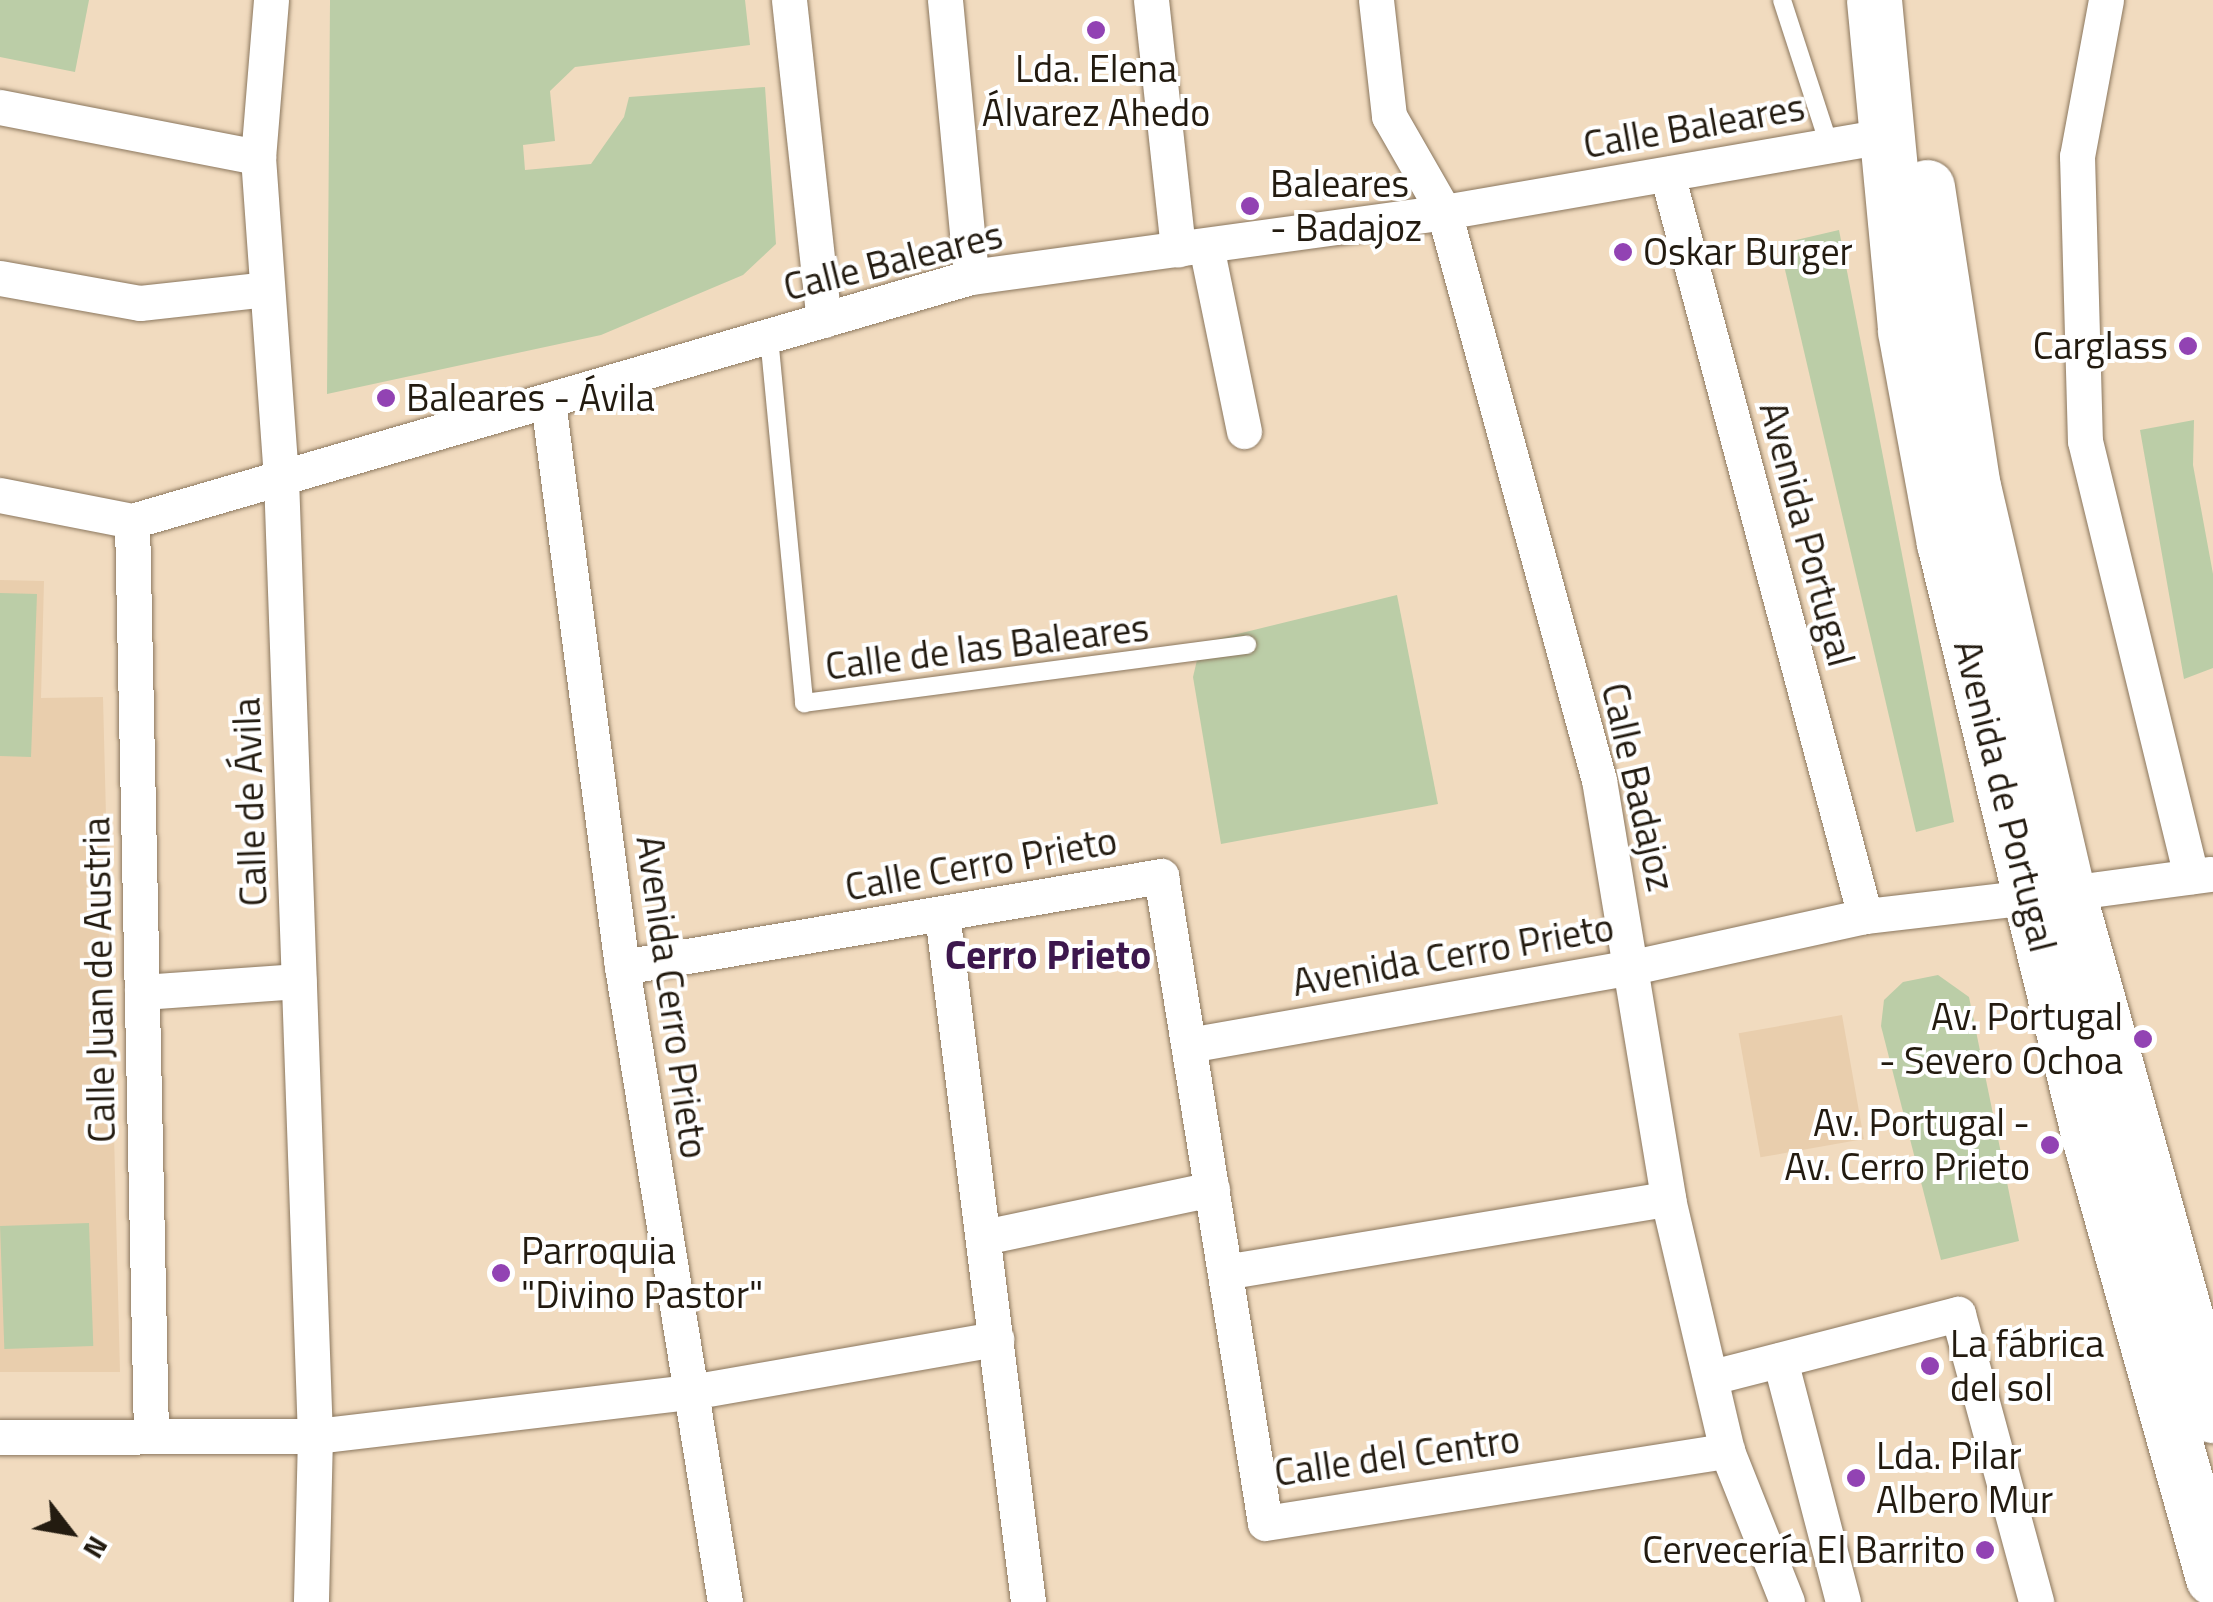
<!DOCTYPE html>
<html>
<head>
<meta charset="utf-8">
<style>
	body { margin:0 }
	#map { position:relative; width:2213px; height:1602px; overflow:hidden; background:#f1dbbf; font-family:"Titillium Web",sans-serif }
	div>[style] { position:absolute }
	.built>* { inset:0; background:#e9cead; transform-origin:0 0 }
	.green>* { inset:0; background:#bbcda7; transform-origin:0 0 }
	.roads { filter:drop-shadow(0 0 2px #8b775e) drop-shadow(0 0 2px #8b775e) }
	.lane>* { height:18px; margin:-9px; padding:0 9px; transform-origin:9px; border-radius:9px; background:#fff }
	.street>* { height:35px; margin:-17.5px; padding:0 17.5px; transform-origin:17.5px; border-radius:17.5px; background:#fff }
	.primary>* { height:55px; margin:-27.5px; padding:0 27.5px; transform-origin:27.5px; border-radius:27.5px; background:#fff }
	.dots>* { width:28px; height:28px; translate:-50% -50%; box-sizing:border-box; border:5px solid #fff; border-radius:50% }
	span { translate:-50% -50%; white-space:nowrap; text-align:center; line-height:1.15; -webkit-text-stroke:8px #fff; paint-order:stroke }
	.poi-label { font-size:38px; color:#231b10 }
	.left { translate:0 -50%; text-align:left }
	.right { translate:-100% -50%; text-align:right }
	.street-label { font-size:38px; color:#231b10 }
	.neighbourhood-label { font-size:40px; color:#3d174d; font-weight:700 }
	.north { position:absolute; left:20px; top:1482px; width:100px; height:100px; -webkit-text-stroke:8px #fff; paint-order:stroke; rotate:121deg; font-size:28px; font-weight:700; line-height:40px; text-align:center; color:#231b10 }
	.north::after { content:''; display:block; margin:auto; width:35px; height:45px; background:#231b10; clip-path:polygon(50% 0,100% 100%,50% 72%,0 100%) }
</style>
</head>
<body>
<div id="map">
	<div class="built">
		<i style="clip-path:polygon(0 580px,44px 581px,41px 698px,103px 697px,120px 1372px,0 1372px)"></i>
		<i style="left:1842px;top:1015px;width:126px;height:105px;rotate:80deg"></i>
	</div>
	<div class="green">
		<i style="clip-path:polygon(0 0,89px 0,75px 72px,0 57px)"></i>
		<i style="clip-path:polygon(330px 0,745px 0,750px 45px,575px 67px,550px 91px,555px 141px,523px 145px,525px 170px,591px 164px,624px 117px,629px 97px,765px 87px,776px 244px,743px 275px,601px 335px,327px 394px)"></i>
		<i style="clip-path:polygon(1839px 230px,1954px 822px,1916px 832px,1779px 244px)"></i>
		<i style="clip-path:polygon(2194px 420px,2193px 465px,2213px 574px,2213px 668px,2184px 679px,2140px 430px)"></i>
		<i style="clip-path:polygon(0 593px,37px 594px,31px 757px,0 756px)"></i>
		<i style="clip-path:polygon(1397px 595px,1438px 804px,1221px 844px,1193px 677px,1201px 643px)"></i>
		<i style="clip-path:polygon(1938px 975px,1969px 997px,2019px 1241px,1941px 1260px,1881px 1026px,1884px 1000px,1903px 982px)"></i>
		<i style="left:89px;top:1223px;width:123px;height:89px;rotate:88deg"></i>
	</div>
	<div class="roads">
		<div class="lane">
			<i style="left:1782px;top:0;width:152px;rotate:72deg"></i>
			<i style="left:769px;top:337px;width:368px;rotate:84.5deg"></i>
			<i style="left:804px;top:703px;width:447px;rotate:-7.5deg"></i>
		</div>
		<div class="street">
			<i style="left:271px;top:0;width:158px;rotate:94.7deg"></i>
			<i style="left:258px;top:157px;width:322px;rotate:85.9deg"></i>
			<i style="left:281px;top:478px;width:959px;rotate:87.97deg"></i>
			<i style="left:315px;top:1436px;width:166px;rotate:91.4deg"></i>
			<i style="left:789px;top:0;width:322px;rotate:83.8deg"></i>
			<i style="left:945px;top:0;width:278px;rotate:84.6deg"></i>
			<i style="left:1151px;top:0;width:251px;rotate:83.8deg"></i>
			<i style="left:1376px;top:0;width:117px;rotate:83.6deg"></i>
			<i style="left:1389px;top:116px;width:111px;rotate:60.2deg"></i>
			<i style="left:1444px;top:212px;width:589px;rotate:74.74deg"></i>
			<i style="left:1599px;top:780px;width:425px;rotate:80.6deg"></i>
			<i style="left:1668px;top:1199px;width:259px;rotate:76.8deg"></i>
			<i style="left:1727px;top:1451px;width:162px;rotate:68.3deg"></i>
			<i style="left:2106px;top:0;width:159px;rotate:100.5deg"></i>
			<i style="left:2077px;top:156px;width:285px;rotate:88.4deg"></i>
			<i style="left:2085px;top:441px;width:448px;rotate:76.3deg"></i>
			<i style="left:0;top:107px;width:263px;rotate:11deg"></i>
			<i style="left:1667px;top:174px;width:768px;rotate:75.06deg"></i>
			<i style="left:1206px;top:246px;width:189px;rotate:78.4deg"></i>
			<i style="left:0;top:278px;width:142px;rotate:10.1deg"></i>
			<i style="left:140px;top:303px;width:127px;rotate:-6.3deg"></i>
			<i style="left:548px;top:402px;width:570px;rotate:82.54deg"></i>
			<i style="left:622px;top:967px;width:643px;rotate:80.79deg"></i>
			<i style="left:0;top:495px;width:135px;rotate:11.1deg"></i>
			<i style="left:132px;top:521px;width:874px;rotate:-16.22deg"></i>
			<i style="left:971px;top:277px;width:477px;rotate:-7.8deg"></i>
			<i style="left:1444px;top:212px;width:448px;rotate:-9.8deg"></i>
			<i style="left:132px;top:521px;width:915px;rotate:88.81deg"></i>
			<i style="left:2068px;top:893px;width:144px;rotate:-7.6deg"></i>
			<i style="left:942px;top:914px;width:693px;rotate:82.87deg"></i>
			<i style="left:622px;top:967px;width:547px;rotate:-9.58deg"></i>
			<i style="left:1161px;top:876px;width:655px;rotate:80.87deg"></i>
			<i style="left:1265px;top:1523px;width:468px;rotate:-8.9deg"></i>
			<i style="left:142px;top:992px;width:157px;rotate:-4deg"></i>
			<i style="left:1189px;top:1045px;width:451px;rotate:-10deg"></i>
			<i style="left:1633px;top:967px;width:238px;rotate:-12.4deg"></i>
			<i style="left:1865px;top:916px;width:164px;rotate:-6.6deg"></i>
			<i style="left:984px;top:1237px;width:233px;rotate:-11.9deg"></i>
			<i style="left:1225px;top:1272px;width:449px;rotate:-9.4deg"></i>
			<i style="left:1780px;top:1360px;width:250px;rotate:75.4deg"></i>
			<i style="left:1712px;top:1377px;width:254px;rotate:-14.4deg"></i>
			<i style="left:1958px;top:1314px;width:298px;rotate:74.8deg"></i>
			<i style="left:0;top:1437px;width:315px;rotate:-0.2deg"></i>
			<i style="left:315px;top:1436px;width:379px;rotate:-6.7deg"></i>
			<i style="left:691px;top:1392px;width:310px;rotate:-9.9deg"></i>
		</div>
		<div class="primary">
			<i style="left:1874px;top:0;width:332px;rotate:84.6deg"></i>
			<i style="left:1905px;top:331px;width:216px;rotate:79.6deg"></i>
			<i style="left:1944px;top:543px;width:611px;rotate:76.28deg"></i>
			<i style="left:2089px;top:1137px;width:458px;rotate:74.3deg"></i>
			<i style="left:1927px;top:187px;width:303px;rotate:81.3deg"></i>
			<i style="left:1973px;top:486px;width:418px;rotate:76.9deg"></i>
			<i style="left:2068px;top:893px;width:542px;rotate:74.48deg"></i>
		</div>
	</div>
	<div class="dots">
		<i style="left:1096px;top:30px;background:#9243b3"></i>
		<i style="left:1250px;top:206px;background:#9243b3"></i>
		<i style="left:1623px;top:252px;background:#9243b3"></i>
		<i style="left:2188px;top:346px;background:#9243b3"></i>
		<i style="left:386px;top:398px;background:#9243b3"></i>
		<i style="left:2143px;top:1039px;background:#9243b3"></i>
		<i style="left:2050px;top:1145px;background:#9243b3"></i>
		<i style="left:501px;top:1273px;background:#9243b3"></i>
		<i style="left:1930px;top:1366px;background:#9243b3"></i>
		<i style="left:1856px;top:1478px;background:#9243b3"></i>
		<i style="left:1985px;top:1550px;background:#9243b3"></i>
	</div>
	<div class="poi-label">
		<span style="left:1096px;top:91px">Lda. Elena<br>Álvarez Ahedo</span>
		<span class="left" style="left:1270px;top:206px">Baleares<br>- Badajoz</span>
		<span class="left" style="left:1643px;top:252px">Oskar Burger</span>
		<span class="right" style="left:2168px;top:346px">Carglass</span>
		<span class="left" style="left:406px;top:398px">Baleares - Ávila</span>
		<span class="right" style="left:2123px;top:1039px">Av. Portugal<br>- Severo Ochoa</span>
		<span class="right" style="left:2030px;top:1145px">Av. Portugal -<br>Av. Cerro Prieto</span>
		<span class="left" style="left:521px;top:1273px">Parroquia<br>"Divino Pastor"</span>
		<span class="left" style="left:1950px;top:1366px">La fábrica<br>del sol</span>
		<span class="left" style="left:1876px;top:1478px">Lda. Pilar<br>Albero Mur</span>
		<span class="right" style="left:1965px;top:1550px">Cervecería El Barrito</span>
	</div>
	<div class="street-label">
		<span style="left:1694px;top:126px;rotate:-10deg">Calle Baleares</span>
		<span style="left:893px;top:261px;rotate:-14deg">Calle Baleares</span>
		<span style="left:1807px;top:534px;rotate:75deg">Avenida Portugal</span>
		<span style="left:987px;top:647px;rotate:-7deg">Calle de las Baleares</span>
		<span style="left:1638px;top:787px;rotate:77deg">Calle Badajoz</span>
		<span style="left:2005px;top:796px;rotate:76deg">Avenida de Portugal</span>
		<span style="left:250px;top:802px;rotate:-92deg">Calle de Ávila</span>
		<span style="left:981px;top:864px;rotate:-10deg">Calle Cerro Prieto</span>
		<span style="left:1453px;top:955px;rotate:-10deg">Avenida Cerro Prieto</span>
		<span style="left:99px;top:980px;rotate:-91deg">Calle Juan de Austria</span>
		<span style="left:672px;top:997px;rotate:82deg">Avenida Cerro Prieto</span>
		<span style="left:1397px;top:1456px;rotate:-8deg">Calle del Centro</span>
	</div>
	<div class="neighbourhood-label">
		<span style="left:1048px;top:955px">Cerro Prieto</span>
	</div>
	<div class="north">N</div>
</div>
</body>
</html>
